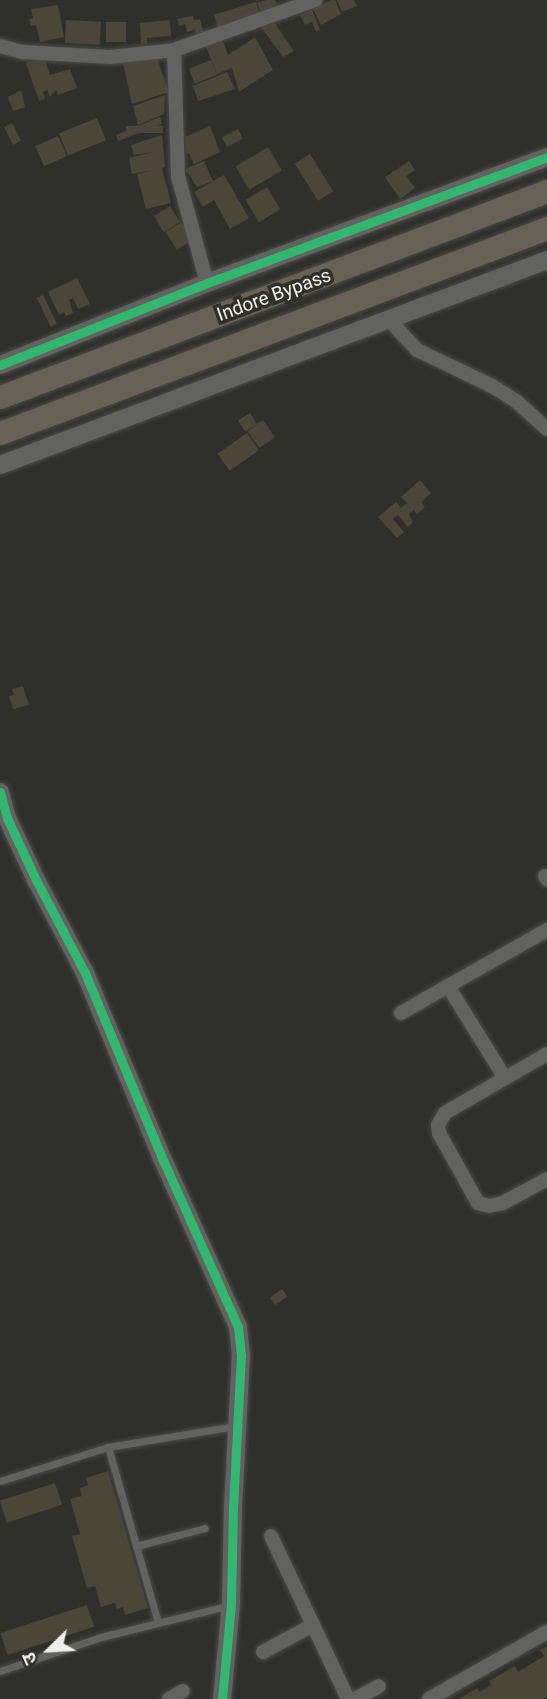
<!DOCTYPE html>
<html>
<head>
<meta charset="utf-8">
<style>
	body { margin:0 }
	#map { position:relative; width:547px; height:1699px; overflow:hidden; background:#2f2f2c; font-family:Roboto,"Noto Sans Devanagari",sans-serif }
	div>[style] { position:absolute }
	.building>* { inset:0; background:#4a4738; transform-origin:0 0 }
	.roads { filter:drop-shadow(0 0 2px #4a4a48) drop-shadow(0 0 2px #4a4a48) }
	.service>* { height:7px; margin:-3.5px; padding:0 3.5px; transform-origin:3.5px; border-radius:3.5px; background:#626260 }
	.minor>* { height:14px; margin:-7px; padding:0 7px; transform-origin:7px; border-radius:7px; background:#626260 }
	.tertiary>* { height:18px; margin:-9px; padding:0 9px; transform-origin:9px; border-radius:9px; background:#626260 }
	.trunk>* { height:23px; margin:-11.5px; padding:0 11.5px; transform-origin:11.5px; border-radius:11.5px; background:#686256 }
	.cycleway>* { height:9px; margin:-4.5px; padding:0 4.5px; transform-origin:4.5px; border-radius:4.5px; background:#33b770 }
	span { translate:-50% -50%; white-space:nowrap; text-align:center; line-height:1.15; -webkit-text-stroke:7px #30302b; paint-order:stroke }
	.street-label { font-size:19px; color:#efeeeb }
	.north { position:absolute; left:14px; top:1615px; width:70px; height:70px; -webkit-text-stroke:5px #30302b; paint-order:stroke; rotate:246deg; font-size:19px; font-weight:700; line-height:28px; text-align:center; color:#efeeeb }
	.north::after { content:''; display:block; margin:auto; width:24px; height:32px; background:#efeeeb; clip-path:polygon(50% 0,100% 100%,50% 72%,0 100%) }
</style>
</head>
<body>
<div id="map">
	<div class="building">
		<i style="clip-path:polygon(266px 0,275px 0,278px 8px,261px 14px,257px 3px)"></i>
		<i style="clip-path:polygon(331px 0,335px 0,341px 14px,321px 25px,313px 9px)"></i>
		<i style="clip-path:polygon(337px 0,354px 0,357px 6px,342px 12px)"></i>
		<i style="left:256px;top:2px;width:14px;height:44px;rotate:73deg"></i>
		<i style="clip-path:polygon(58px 5px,64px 37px,40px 42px,36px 25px,31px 26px,29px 19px,33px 18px,31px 9px)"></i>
		<i style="clip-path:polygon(312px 10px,320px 30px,316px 32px,312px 22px,305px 25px,300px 15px)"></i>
		<i style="clip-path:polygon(193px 16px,194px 20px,200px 19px,204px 33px,196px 35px,195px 30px,187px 32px,185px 24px,179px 26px,177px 19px)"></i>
		<i style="left:66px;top:20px;width:35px;height:23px;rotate:3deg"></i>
		<i style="clip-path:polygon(170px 20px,171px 36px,147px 38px,147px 43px,141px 44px,140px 23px)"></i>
		<i style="left:106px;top:22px;width:20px;height:20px"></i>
		<i style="clip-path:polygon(268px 22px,270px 25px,274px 22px,294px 51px,283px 57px,261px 27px)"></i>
		<i style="clip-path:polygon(255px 37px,273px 70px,239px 92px,232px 68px,217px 74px,205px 44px,222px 38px,228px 55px)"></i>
		<i style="clip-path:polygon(44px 57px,50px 75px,70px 69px,77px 88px,58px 95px,56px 90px,50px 97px,47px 90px,43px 92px,45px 99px,39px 101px,26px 63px)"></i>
		<i style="clip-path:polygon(157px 58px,169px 92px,132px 104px,123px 63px)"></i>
		<i style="left:211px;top:60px;width:16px;height:24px;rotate:68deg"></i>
		<i style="clip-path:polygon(227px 72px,235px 89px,198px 101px,193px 86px)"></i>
		<i style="clip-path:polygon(21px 90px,25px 107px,13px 111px,8px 97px)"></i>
		<i style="clip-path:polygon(165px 95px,164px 114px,138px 125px,133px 106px)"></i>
		<i style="clip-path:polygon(160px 117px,162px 124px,118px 141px,116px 135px)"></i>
		<i style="left:97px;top:118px;width:24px;height:41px;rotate:68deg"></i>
		<i style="left:12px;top:123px;width:20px;height:9px;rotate:63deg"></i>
		<i style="left:163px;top:126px;width:7px;height:37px;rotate:90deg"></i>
		<i style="clip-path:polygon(210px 126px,220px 152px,194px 164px,189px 153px,186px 154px,185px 137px)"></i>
		<i style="left:238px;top:129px;width:11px;height:18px;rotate:63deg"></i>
		<i style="clip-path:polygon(162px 135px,165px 167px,162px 168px,171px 203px,146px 209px,137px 174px,154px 170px,132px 174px,129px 158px,153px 152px,134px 155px,131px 145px)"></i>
		<i style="left:58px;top:136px;width:22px;height:25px;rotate:66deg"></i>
		<i style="left:268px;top:147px;width:27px;height:38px;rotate:59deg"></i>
		<i style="left:310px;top:154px;width:44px;height:18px;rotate:58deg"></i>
		<i style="clip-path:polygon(204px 161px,213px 181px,197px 187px,185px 169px)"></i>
		<i style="clip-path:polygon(409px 161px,415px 170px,406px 176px,415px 188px,400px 199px,385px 177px)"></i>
		<i style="clip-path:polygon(224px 175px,249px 218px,230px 229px,214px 200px,203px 207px,194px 192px)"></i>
		<i style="left:267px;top:187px;width:26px;height:25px;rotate:59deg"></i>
		<i style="left:170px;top:206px;width:19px;height:19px;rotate:58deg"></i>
		<i style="left:182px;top:222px;width:21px;height:19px;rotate:59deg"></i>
		<i style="clip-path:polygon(77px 278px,90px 304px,78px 309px,73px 298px,69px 300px,73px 313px,66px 316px,64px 312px,59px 315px,48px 292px)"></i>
		<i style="left:43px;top:295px;width:32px;height:7px;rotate:64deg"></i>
		<i style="left:250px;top:413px;width:13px;height:14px;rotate:58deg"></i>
		<i style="left:263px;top:420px;width:21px;height:19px;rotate:55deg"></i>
		<i style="left:247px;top:433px;width:21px;height:36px;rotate:55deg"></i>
		<i style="clip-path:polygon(420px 480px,431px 493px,421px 502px,425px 507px,417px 514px,414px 510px,409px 514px,413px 522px,408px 527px,398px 515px,393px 519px,404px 532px,397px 538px,378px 517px,396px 502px,401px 508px,407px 503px,401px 497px)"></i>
		<i style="clip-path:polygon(23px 686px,29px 705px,13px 709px,9px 696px,14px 695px,12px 689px)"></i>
		<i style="left:282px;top:1289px;width:9px;height:15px;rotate:54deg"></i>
		<i style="clip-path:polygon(108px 1471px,148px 1608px,125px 1615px,123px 1607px,117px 1609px,115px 1603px,101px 1607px,95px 1586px,87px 1588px,72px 1536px,80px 1534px,70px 1499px,82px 1496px,80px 1488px,88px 1485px,86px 1478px)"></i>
		<i style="left:55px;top:1483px;width:23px;height:58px;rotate:72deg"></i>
		<i style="left:87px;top:1605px;width:23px;height:91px;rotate:72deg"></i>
		<i style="clip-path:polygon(547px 1646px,547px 1697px,544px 1699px,459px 1699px,477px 1688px,480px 1692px,491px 1685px,489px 1681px,515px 1666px,518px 1672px,544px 1656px,540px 1650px)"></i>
	</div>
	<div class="roads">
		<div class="service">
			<i style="left:108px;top:1447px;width:183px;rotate:74.1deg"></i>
			<i style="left:0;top:1481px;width:113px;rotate:-17.5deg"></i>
			<i style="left:108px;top:1447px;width:129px;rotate:-9.4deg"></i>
			<i style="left:136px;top:1546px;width:71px;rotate:-14.6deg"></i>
			<i style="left:0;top:1671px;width:107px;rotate:-18.6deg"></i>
			<i style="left:101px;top:1637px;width:133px;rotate:-13.9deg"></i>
		</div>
		<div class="minor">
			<i style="left:0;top:46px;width:24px;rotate:15deg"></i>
			<i style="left:23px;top:52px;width:87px;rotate:3.3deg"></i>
			<i style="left:110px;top:57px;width:64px;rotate:-6.2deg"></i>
			<i style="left:207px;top:283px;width:111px;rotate:-105.2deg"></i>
			<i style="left:178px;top:176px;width:126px;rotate:-91.8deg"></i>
			<i style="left:174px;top:50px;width:150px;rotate:-19.5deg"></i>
			<i style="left:390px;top:321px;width:40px;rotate:47deg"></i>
			<i style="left:417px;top:350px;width:83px;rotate:25.6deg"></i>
			<i style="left:492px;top:386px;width:28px;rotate:32deg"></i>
			<i style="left:516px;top:401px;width:42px;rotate:42.1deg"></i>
			<i style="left:545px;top:876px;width:4px;rotate:56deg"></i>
			<i style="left:401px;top:1013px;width:54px;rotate:-29.9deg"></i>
			<i style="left:547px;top:1054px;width:118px;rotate:150deg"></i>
			<i style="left:445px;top:1113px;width:14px;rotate:120deg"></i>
			<i style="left:438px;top:1125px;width:8px;rotate:83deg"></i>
			<i style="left:439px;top:1133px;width:80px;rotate:60.9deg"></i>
			<i style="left:478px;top:1203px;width:11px;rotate:15deg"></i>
			<i style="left:489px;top:1206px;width:14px;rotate:-12deg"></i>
			<i style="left:503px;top:1203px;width:50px;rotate:-28.6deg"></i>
			<i style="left:505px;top:1078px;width:108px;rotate:-121.8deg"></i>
			<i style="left:448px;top:986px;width:114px;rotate:-29.5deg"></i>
			<i style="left:271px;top:1536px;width:180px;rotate:64.7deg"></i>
			<i style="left:263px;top:1652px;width:57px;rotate:-28.4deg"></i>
			<i style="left:169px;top:1699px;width:16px;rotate:-30deg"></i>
			<i style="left:355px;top:1699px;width:27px;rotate:-28deg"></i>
			<i style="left:429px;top:1699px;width:136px;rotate:-29.6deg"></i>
		</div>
		<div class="tertiary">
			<i style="left:0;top:365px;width:223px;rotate:-21.6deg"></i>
			<i style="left:207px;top:283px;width:363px;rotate:-20.3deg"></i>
			<i style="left:0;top:465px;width:584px;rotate:-20.54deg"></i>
			<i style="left:0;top:792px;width:27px;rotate:75deg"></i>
			<i style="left:7px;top:818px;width:68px;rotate:64.9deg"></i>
			<i style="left:36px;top:880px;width:105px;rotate:62.2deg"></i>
			<i style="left:85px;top:973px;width:203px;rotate:67.4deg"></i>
			<i style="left:163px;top:1160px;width:183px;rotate:65.8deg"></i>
			<i style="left:238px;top:1327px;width:28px;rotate:84deg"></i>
			<i style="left:241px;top:1355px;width:152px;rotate:93deg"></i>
			<i style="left:233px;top:1507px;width:97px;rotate:91.2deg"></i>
			<i style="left:231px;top:1604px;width:95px;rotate:95.4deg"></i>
		</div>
		<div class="trunk">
			<i style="left:0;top:397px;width:585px;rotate:-20.64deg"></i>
			<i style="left:0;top:433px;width:584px;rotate:-20.54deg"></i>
		</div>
	</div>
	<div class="cycleway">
		<i style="left:0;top:365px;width:223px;rotate:-21.6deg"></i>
		<i style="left:207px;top:283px;width:363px;rotate:-20.3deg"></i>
		<i style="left:0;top:792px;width:27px;rotate:75deg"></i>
		<i style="left:7px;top:818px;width:68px;rotate:64.9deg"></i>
		<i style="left:36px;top:880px;width:105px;rotate:62.2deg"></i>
		<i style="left:85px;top:973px;width:203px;rotate:67.4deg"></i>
		<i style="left:163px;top:1160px;width:183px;rotate:65.8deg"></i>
		<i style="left:238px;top:1327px;width:28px;rotate:84deg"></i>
		<i style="left:241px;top:1355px;width:152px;rotate:93deg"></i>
		<i style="left:233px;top:1507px;width:97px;rotate:91.2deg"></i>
		<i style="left:231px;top:1604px;width:95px;rotate:95.4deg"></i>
	</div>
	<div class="street-label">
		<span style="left:274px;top:295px;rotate:-20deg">Indore Bypass</span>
	</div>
	<div class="north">उ</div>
</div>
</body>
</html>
